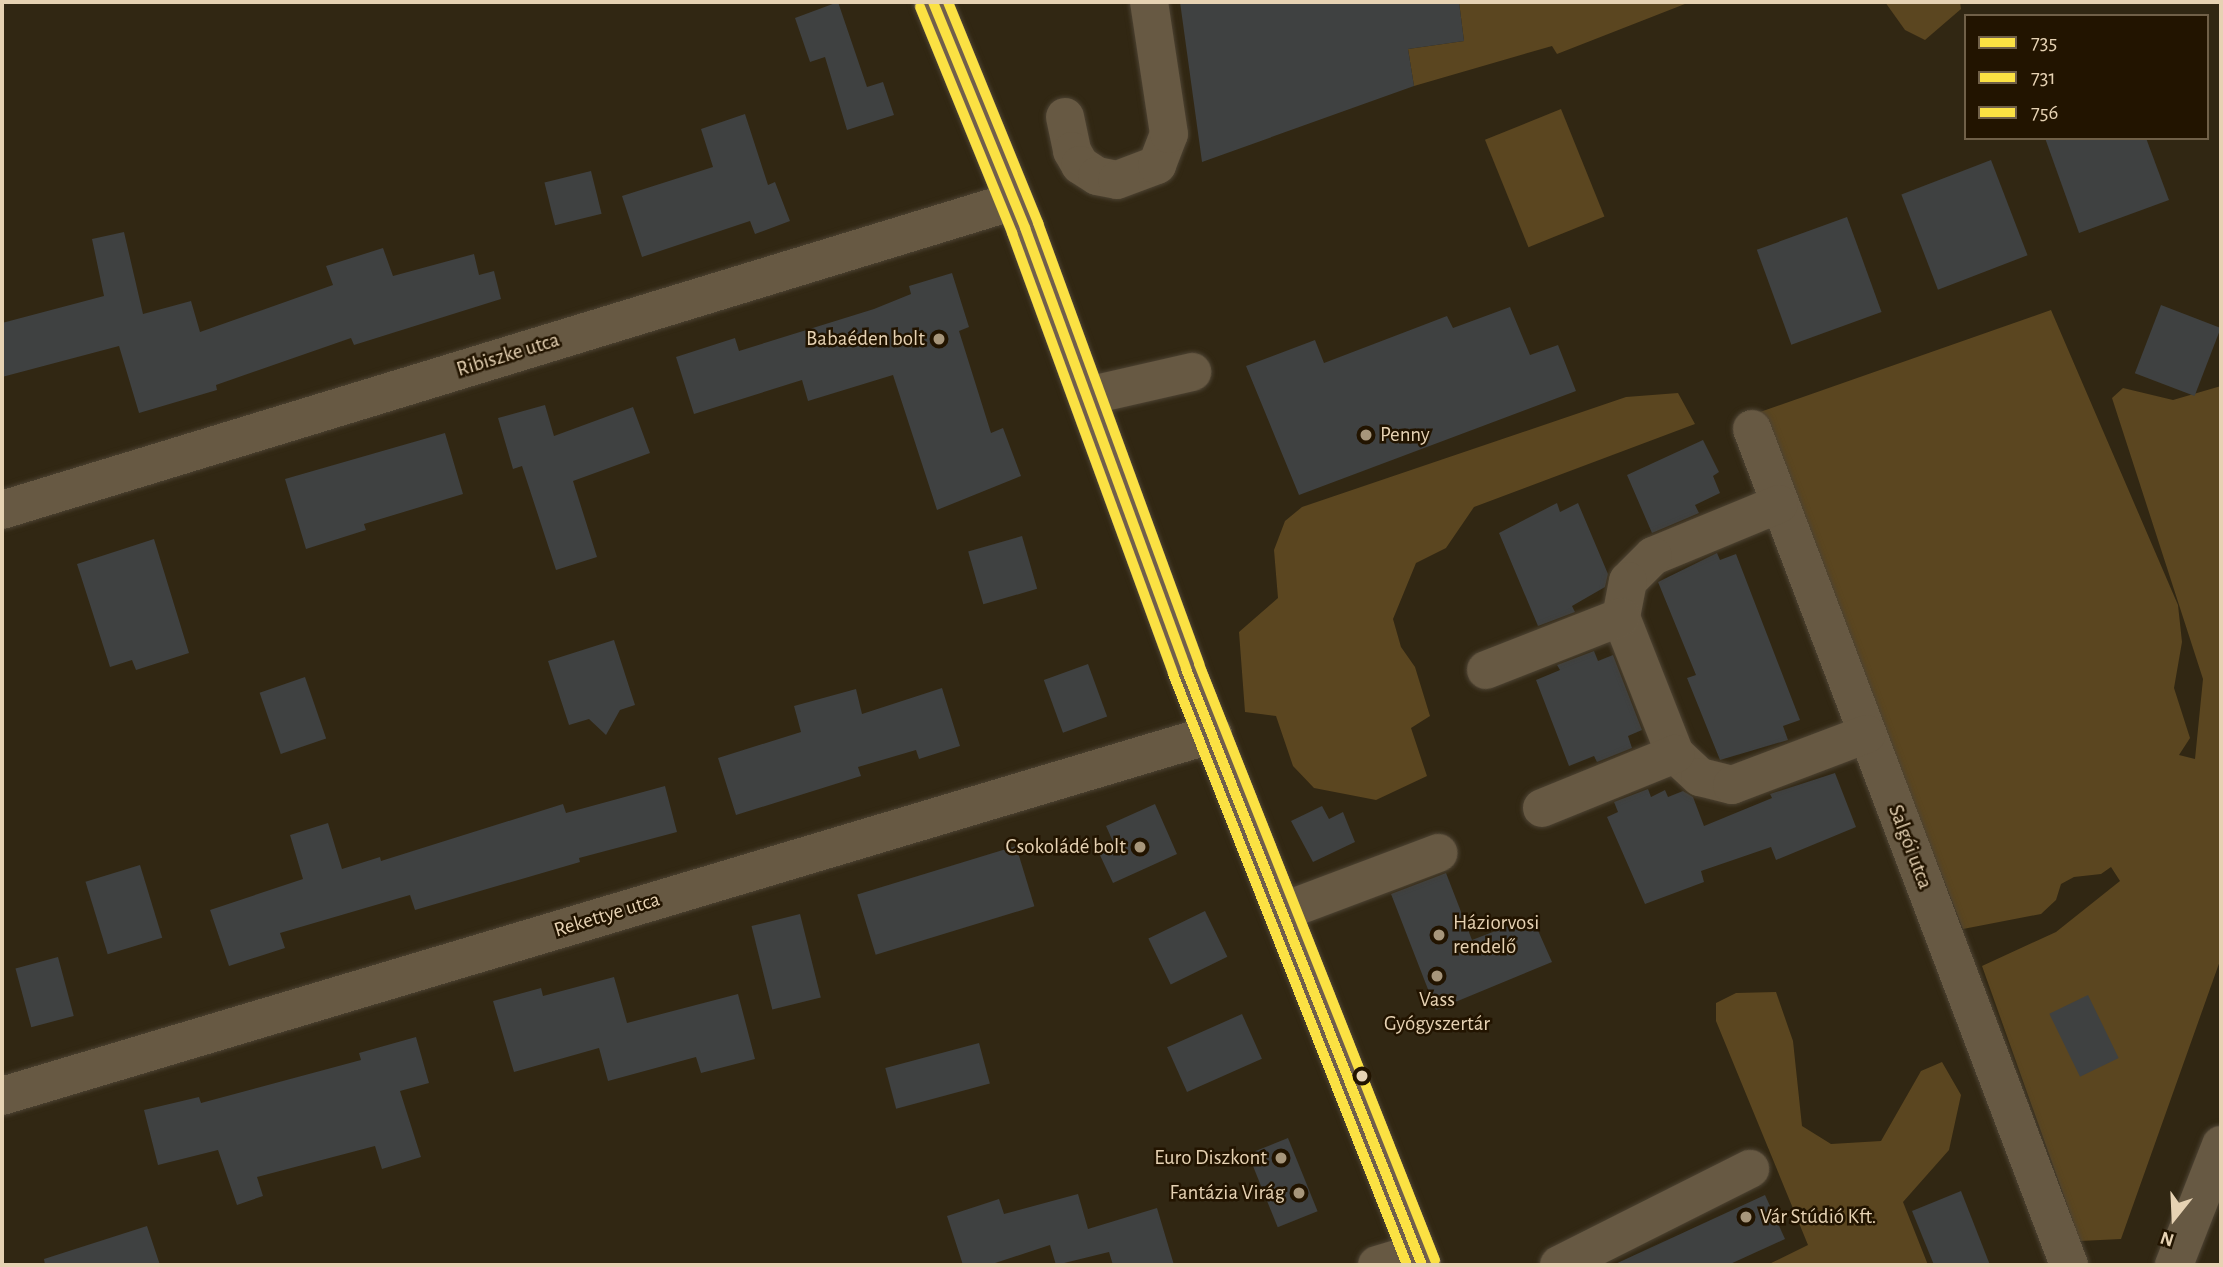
<!DOCTYPE html>
<html>
<head>
<meta charset="utf-8">
<style>
	body { margin:0 }
	#map { position:relative; width:2223px; height:1267px; overflow:hidden; background:#312713; font-family:"Alegreya Sans",sans-serif }
	div>[style] { position:absolute }
	.green>* { inset:0; background:#5b4620; transform-origin:0 0 }
	.building>* { inset:0; background:#3f4141; transform-origin:0 0 }
	.roads { filter:drop-shadow(0 0 2px #4d4333) drop-shadow(0 0 2px #4d4333) }
	.minor>* { height:38px; margin:-19px; padding:0 19px; transform-origin:19px; border-radius:19px; background:#675943 }
	.major>* { height:38px; margin:-19px; padding:0 19px; transform-origin:19px; border-radius:19px; background:#705e4c }
	.bus-1>* { height:10px; margin:-5px; padding:0 5px; transform-origin:5px; border-radius:5px; background:#fbe143 }
	.bus-2>* { height:10px; margin:-5px; padding:0 5px; transform-origin:5px; border-radius:5px; background:#fbe143 }
	.bus-3>* { height:10px; margin:-5px; padding:0 5px; transform-origin:5px; border-radius:5px; background:#fbe143 }
	.dots>* { width:19px; height:19px; translate:-50% -50%; box-sizing:border-box; border:4px solid #221400; border-radius:50% }
	span { translate:-50% -50%; white-space:nowrap; text-align:center; line-height:1.15; -webkit-text-stroke:5px #221400; paint-order:stroke }
	.poi-label { font-size:21px; color:#e6d2b3 }
	.right { translate:-100% -50%; text-align:right }
	.left { translate:0 -50%; text-align:left }
	.street-label { font-size:21px; color:#e6d2b3 }
	.frame { position:absolute; inset:0; border:4px solid #e6d2b3; pointer-events:none }
	.legend { position:absolute; left:1964px; top:14px; width:245px; height:126px; box-sizing:border-box; background:#221400; border:2px solid #706048; margin:0; padding:9px 12px; list-style:none; font-size:21px; color:#e6d2b3 }
	.legend li { display:flex; align-items:center; gap:14px; height:35px }
	.legend b { width:35px; border:2px solid #706048 }
	.north { position:absolute; left:2139px; top:1183px; width:70px; height:70px; -webkit-text-stroke:5px #221400; paint-order:stroke; rotate:198deg; font-size:19px; font-weight:700; line-height:28px; text-align:center; color:#e6d2b3 }
	.north::after { content:''; display:block; margin:auto; width:24px; height:32px; background:#e6d2b3; clip-path:polygon(50% 0,100% 100%,50% 72%,0 100%) }
</style>
</head>
<body>
<div id="map">
	<div class="green">
		<i style="clip-path:polygon(1459px 2px,1690px 2px,1557px 54px,1552px 46px,1414px 86px,1408px 49px,1464px 41px)"></i>
		<i style="clip-path:polygon(1885px 2px,1960px 2px,1961px 9px,1925px 40px,1905px 30px)"></i>
		<i style="left:1561px;top:109px;width:116px;height:82px;rotate:68deg"></i>
		<i style="clip-path:polygon(2051px 310px,2178px 605px,2182px 642px,2174px 688px,2190px 738px,2179px 755px,2195px 759px,2203px 679px,2112px 398px,2123px 388px,2173px 400px,2221px 386px,2221px 958px,2121px 1239px,2080px 1241px,1982px 966px,2056px 932px,2120px 881px,2111px 867px,2101px 874px,2074px 877px,2061px 884px,2056px 900px,2041px 914px,1963px 929px,1760px 412px)"></i>
		<i style="clip-path:polygon(1678px 393px,1695px 424px,1474px 507px,1446px 548px,1416px 563px,1393px 619px,1401px 647px,1415px 667px,1430px 716px,1411px 728px,1427px 776px,1376px 800px,1314px 788px,1293px 766px,1276px 716px,1245px 712px,1239px 632px,1278px 598px,1274px 550px,1285px 521px,1302px 507px,1626px 397px)"></i>
		<i style="clip-path:polygon(1776px 992px,1793px 1041px,1802px 1126px,1831px 1144px,1881px 1141px,1921px 1071px,1942px 1062px,1961px 1095px,1949px 1150px,1903px 1202px,1928px 1265px,1767px 1265px,1808px 1245px,1716px 1021px,1716px 1003px,1736px 993px)"></i>
	</div>
	<div class="building">
		<i style="clip-path:polygon(838px 2px,867px 87px,883px 82px,894px 115px,847px 130px,825px 57px,810px 62px,795px 18px)"></i>
		<i style="clip-path:polygon(1180px 2px,1459px 2px,1464px 41px,1408px 49px,1414px 86px,1202px 162px)"></i>
		<i style="clip-path:polygon(745px 114px,768px 185px,775px 182px,790px 221px,755px 234px,750px 221px,642px 257px,622px 196px,713px 167px,701px 129px)"></i>
		<i style="clip-path:polygon(2045px 138px,2146px 138px,2169px 200px,2079px 233px)"></i>
		<i style="left:1991px;top:160px;width:102px;height:96px;rotate:69deg"></i>
		<i style="left:591px;top:171px;width:44px;height:48px;rotate:76deg"></i>
		<i style="left:1847px;top:217px;width:101px;height:96px;rotate:70deg"></i>
		<i style="clip-path:polygon(124px 232px,143px 314px,191px 301px,200px 332px,333px 285px,326px 266px,383px 248px,393px 276px,474px 254px,479px 275px,494px 271px,501px 299px,354px 345px,351px 338px,216px 385px,217px 390px,139px 413px,119px 346px,2px 377px,2px 323px,104px 296px,92px 239px)"></i>
		<i style="clip-path:polygon(952px 273px,969px 327px,959px 331px,991px 433px,1003px 428px,1021px 476px,937px 510px,893px 375px,808px 401px,802px 380px,694px 414px,676px 357px,735px 338px,739px 351px,874px 309px,911px 294px,909px 286px)"></i>
		<i style="left:2161px;top:305px;width:64px;height:73px;rotate:21deg"></i>
		<i style="clip-path:polygon(1510px 307px,1530px 355px,1558px 345px,1576px 391px,1299px 495px,1246px 366px,1315px 340px,1324px 363px,1447px 316px,1453px 328px)"></i>
		<i style="clip-path:polygon(545px 405px,554px 436px,633px 407px,650px 453px,573px 481px,597px 557px,556px 570px,522px 466px,513px 469px,498px 418px)"></i>
		<i style="clip-path:polygon(445px 433px,463px 494px,364px 524px,366px 530px,306px 549px,285px 479px)"></i>
		<i style="clip-path:polygon(1703px 440px,1719px 472px,1713px 476px,1720px 493px,1695px 505px,1699px 513px,1652px 533px,1627px 475px)"></i>
		<i style="clip-path:polygon(1557px 503px,1560px 512px,1578px 503px,1608px 574px,1605px 587px,1572px 606px,1575px 612px,1538px 626px,1499px 533px)"></i>
		<i style="left:1022px;top:536px;width:55px;height:56px;rotate:74deg"></i>
		<i style="clip-path:polygon(154px 539px,189px 653px,136px 670px,132px 660px,110px 667px,77px 564px)"></i>
		<i style="clip-path:polygon(1717px 553px,1720px 560px,1736px 554px,1800px 720px,1783px 726px,1788px 740px,1720px 760px,1687px 678px,1696px 675px,1658px 582px)"></i>
		<i style="clip-path:polygon(614px 640px,635px 705px,620px 710px,606px 735px,589px 719px,569px 725px,548px 661px)"></i>
		<i style="clip-path:polygon(1594px 651px,1598px 661px,1613px 655px,1642px 730px,1628px 736px,1632px 748px,1597px 762px,1594px 756px,1569px 766px,1536px 680px,1560px 670px,1557px 665px)"></i>
		<i style="left:1088px;top:664px;width:56px;height:47px;rotate:70deg"></i>
		<i style="left:305px;top:677px;width:65px;height:48px;rotate:71deg"></i>
		<i style="clip-path:polygon(942px 688px,960px 746px,919px 759px,916px 750px,858px 767px,861px 776px,736px 815px,718px 758px,801px 732px,794px 706px,856px 689px,862px 714px)"></i>
		<i style="clip-path:polygon(1835px 773px,1856px 827px,1776px 860px,1771px 847px,1701px 871px,1704px 882px,1645px 904px,1607px 817px,1618px 812px,1614px 802px,1648px 789px,1651px 797px,1665px 790px,1668px 797px,1683px 791px,1693px 797px,1704px 826px,1772px 798px,1770px 794px)"></i>
		<i style="clip-path:polygon(665px 786px,677px 832px,579px 858px,580px 862px,415px 910px,410px 895px,280px 933px,285px 948px,229px 966px,210px 910px,303px 879px,290px 835px,328px 823px,342px 869px,380px 857px,381px 861px,563px 804px,566px 813px)"></i>
		<i style="clip-path:polygon(1155px 804px,1177px 854px,1113px 883px,1098px 851px,1114px 844px,1106px 826px)"></i>
		<i style="clip-path:polygon(1322px 806px,1329px 819px,1343px 812px,1355px 842px,1313px 862px,1291px 821px)"></i>
		<i style="left:1016px;top:846px;width:63px;height:166px;rotate:73deg"></i>
		<i style="left:140px;top:865px;width:76px;height:57px;rotate:73deg"></i>
		<i style="clip-path:polygon(1446px 873px,1472px 940px,1532px 917px,1552px 962px,1436px 1010px,1391px 894px)"></i>
		<i style="left:1205px;top:911px;width:51px;height:63px;rotate:64deg"></i>
		<i style="left:800px;top:914px;width:86px;height:50px;rotate:76deg"></i>
		<i style="left:58px;top:957px;width:61px;height:44px;rotate:75deg"></i>
		<i style="clip-path:polygon(614px 977px,627px 1023px,738px 994px,755px 1059px,701px 1073px,696px 1057px,608px 1081px,599px 1048px,514px 1072px,493px 1001px,541px 988px,543px 996px)"></i>
		<i style="left:2088px;top:995px;width:70px;height:43px;rotate:64deg"></i>
		<i style="left:1242px;top:1014px;width:49px;height:82px;rotate:66deg"></i>
		<i style="clip-path:polygon(416px 1037px,429px 1083px,400px 1091px,421px 1157px,382px 1169px,375px 1146px,257px 1177px,263px 1196px,237px 1205px,218px 1150px,158px 1165px,144px 1110px,199px 1097px,201px 1103px,361px 1060px,359px 1053px)"></i>
		<i style="left:979px;top:1043px;width:42px;height:97px;rotate:75deg"></i>
		<i style="left:1288px;top:1138px;width:79px;height:43px;rotate:68deg"></i>
		<i style="clip-path:polygon(1961px 1191px,1990px 1265px,1934px 1265px,1912px 1211px)"></i>
		<i style="clip-path:polygon(1078px 1194px,1088px 1229px,1157px 1208px,1174px 1265px,1113px 1265px,1109px 1252px,1056px 1265px,1050px 1245px,989px 1265px,963px 1265px,947px 1216px,999px 1199px,1004px 1214px)"></i>
		<i style="clip-path:polygon(1765px 1195px,1785px 1239px,1728px 1265px,1613px 1265px)"></i>
		<i style="clip-path:polygon(147px 1226px,160px 1265px,45px 1265px,44px 1259px)"></i>
	</div>
	<div class="roads">
		<div class="minor">
			<i style="left:1065px;top:117px;width:35px;rotate:78deg"></i>
			<i style="left:1072px;top:151px;width:16px;rotate:60deg"></i>
			<i style="left:1080px;top:165px;width:20px;rotate:33deg"></i>
			<i style="left:1097px;top:176px;width:20px;rotate:11deg"></i>
			<i style="left:1117px;top:180px;width:43px;rotate:-20.6deg"></i>
			<i style="left:1157px;top:165px;width:33px;rotate:-69deg"></i>
			<i style="left:1169px;top:134px;width:134px;rotate:-98.6deg"></i>
			<i style="left:1087px;top:396px;width:108px;rotate:-12.9deg"></i>
			<i style="left:1752px;top:429px;width:894px;rotate:69.23deg"></i>
			<i style="left:1779px;top:504px;width:136px;rotate:157.6deg"></i>
			<i style="left:1653px;top:556px;width:35px;rotate:135deg"></i>
			<i style="left:1628px;top:581px;width:37px;rotate:101deg"></i>
			<i style="left:1621px;top:617px;width:147px;rotate:68.5deg"></i>
			<i style="left:1675px;top:754px;width:34px;rotate:43deg"></i>
			<i style="left:1700px;top:777px;width:33px;rotate:14deg"></i>
			<i style="left:1732px;top:785px;width:144px;rotate:-20.7deg"></i>
			<i style="left:2px;top:510px;width:1058px;rotate:-16.98deg"></i>
			<i style="left:1486px;top:670px;width:145px;rotate:-21.4deg"></i>
			<i style="left:1542px;top:808px;width:144px;rotate:-22.1deg"></i>
			<i style="left:1284px;top:911px;width:165px;rotate:-20.6deg"></i>
			<i style="left:2px;top:1096px;width:1264px;rotate:-16.64deg"></i>
			<i style="left:1377px;top:1265px;width:42px;rotate:-16.7deg"></i>
			<i style="left:1559px;top:1265px;width:214px;rotate:-26.7deg"></i>
			<i style="left:2174px;top:1265px;width:129px;rotate:-68.6deg"></i>
		</div>
		<div class="major">
			<i style="left:933px;top:2px;width:244px;rotate:67.8deg"></i>
			<i style="left:1025px;top:228px;width:469px;rotate:69.9deg"></i>
			<i style="left:1186px;top:669px;width:641px;rotate:68.4deg"></i>
		</div>
	</div>
	<div class="bus-1">
		<i style="left:933px;top:2px;width:244px;rotate:67.8deg"></i>
		<i style="left:1025px;top:228px;width:469px;rotate:69.9deg"></i>
		<i style="left:1186px;top:669px;width:641px;rotate:68.4deg"></i>
	</div>
	<div class="bus-2">
		<i style="left:920px;top:7px;width:244px;rotate:67.8deg"></i>
		<i style="left:1012px;top:233px;width:469px;rotate:69.9deg"></i>
		<i style="left:1173px;top:674px;width:636px;rotate:68.4deg"></i>
	</div>
	<div class="bus-3">
		<i style="left:948px;top:2px;width:239px;rotate:67.8deg"></i>
		<i style="left:1038px;top:223px;width:469px;rotate:69.9deg"></i>
		<i style="left:1199px;top:664px;width:641px;rotate:68.4deg"></i>
	</div>
	<div class="dots">
		<i style="left:939px;top:339px;background:#a7967b"></i>
		<i style="left:1366px;top:435px;background:#a7967b"></i>
		<i style="left:1140px;top:847px;background:#a7967b"></i>
		<i style="left:1439px;top:935px;background:#a7967b"></i>
		<i style="left:1437px;top:976px;background:#a7967b"></i>
		<i style="left:1362px;top:1076px;background:#e6d2b3"></i>
		<i style="left:1281px;top:1158px;background:#a7967b"></i>
		<i style="left:1299px;top:1193px;background:#a7967b"></i>
		<i style="left:1746px;top:1217px;background:#a7967b"></i>
	</div>
	<div class="poi-label">
		<span class="right" style="left:925px;top:339px">Babaéden bolt</span>
		<span class="left" style="left:1380px;top:435px">Penny</span>
		<span class="right" style="left:1126px;top:847px">Csokoládé bolt</span>
		<span class="left" style="left:1453px;top:935px">Háziorvosi<br>rendelő</span>
		<span style="left:1437px;top:1012px">Vass<br>Gyógyszertár</span>
		<span class="right" style="left:1267px;top:1158px">Euro Diszkont</span>
		<span class="right" style="left:1285px;top:1193px">Fantázia Virág</span>
		<span class="left" style="left:1760px;top:1217px">Vár Stúdió Kft.</span>
	</div>
	<div class="street-label">
		<span style="left:508px;top:355px;rotate:-17deg">Ribiszke utca</span>
		<span style="left:1910px;top:847px;rotate:69deg">Salgói utca</span>
		<span style="left:607px;top:915px;rotate:-17deg">Rekettye utca</span>
	</div>
	<div class="frame"></div>
	<ul class="legend">
	<li><b style="height:9px;background:#fbe143"></b>735</li>
	<li><b style="height:9px;background:#fbe143"></b>731</li>
	<li><b style="height:9px;background:#fbe143"></b>756</li>
	</ul>
	<div class="north">N</div>
</div>
</body>
</html>
